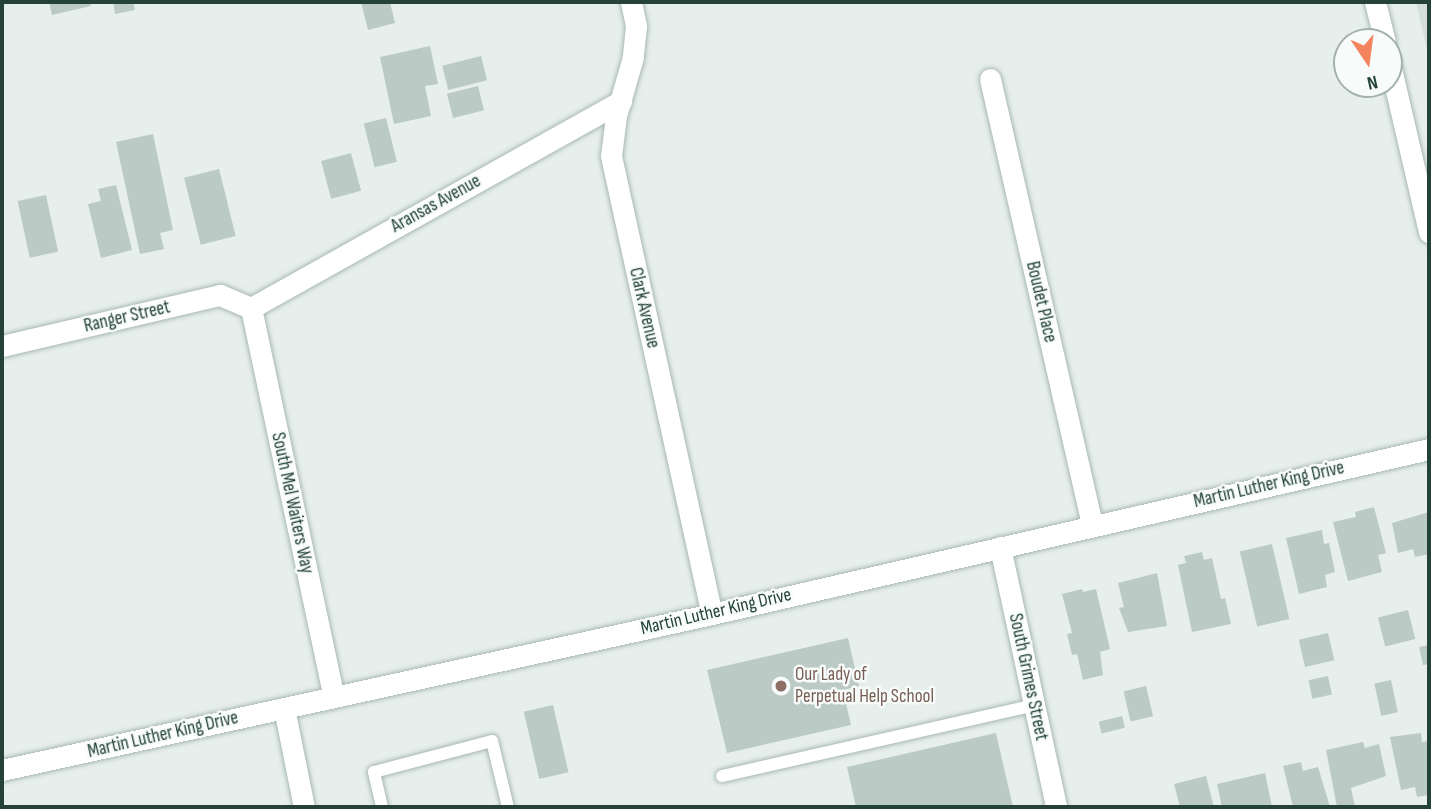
<!DOCTYPE html>
<html>
<head>
<meta charset="utf-8">
<style>
	body { margin:0 }
	#map { position:relative; width:1431px; height:809px; overflow:hidden; background:#e6efeb; font-family:"Sofia Sans Condensed",sans-serif }
	div>[style] { position:absolute }
	.built>* { inset:0; background:#d4dfda }
	.building>* { inset:0; background:#bbcac4; transform-origin:0 0 }
	.roads { filter:drop-shadow(0 0 2px #a8b8b2) drop-shadow(0 0 2px #a8b8b2) }
	.service>* { height:12px; margin:-6px; padding:0 6px; transform-origin:6px; border-radius:6px; background:#fff }
	.minor>* { height:21px; margin:-10.5px; padding:0 10.5px; transform-origin:10.5px; border-radius:10.5px; background:#fff }
	.tertiary>* { height:21px; margin:-10.5px; padding:0 10.5px; transform-origin:10.5px; border-radius:10.5px; background:#fff }
	.secondary>* { height:21px; margin:-10.5px; padding:0 10.5px; transform-origin:10.5px; border-radius:10.5px; background:#fff }
	.dots>* { width:19px; height:19px; translate:-50% -50%; box-sizing:border-box; border:4px solid #f7fbf9; border-radius:50% }
	span { translate:-50% -50%; white-space:nowrap; text-align:center; line-height:1.15; -webkit-text-stroke:5px #f7fbf9; paint-order:stroke }
	.street-label { font-size:19px; color:#24423a }
	.education-label { font-size:19px; color:#785e54 }
	.left { translate:0 -50%; text-align:left }
	.frame { position:absolute; inset:0; border:4px solid #24423a; pointer-events:none }
	.north { position:absolute; left:1333px; top:28px; width:70px; height:70px; box-sizing:border-box; background:#f7fbf9; border:2px solid #a3b1ad; border-radius:50%; rotate:167deg; font-size:19px; font-weight:700; line-height:28px; text-align:center; color:#24423a }
	.north::after { content:''; display:block; margin:auto; width:24px; height:32px; background:#f4845f; clip-path:polygon(50% 0,100% 100%,50% 72%,0 100%) }
</style>
</head>
<body>
<div id="map">
	<div class="built">
		<i style="clip-path:polygon(1416px 2px,1429px 2px,1429px 58px)"></i>
	</div>
	<div class="building">
		<i style="clip-path:polygon(49px 2px,90px 2px,91px 6px,52px 15px)"></i>
		<i style="clip-path:polygon(113px 2px,133px 2px,135px 10px,115px 14px)"></i>
		<i style="clip-path:polygon(361px 2px,390px 2px,395px 23px,368px 30px)"></i>
		<i style="clip-path:polygon(430px 46px,438px 84px,425px 86px,431px 116px,394px 124px,380px 57px)"></i>
		<i style="left:481px;top:56px;width:25px;height:40px;rotate:76deg"></i>
		<i style="left:478px;top:86px;width:25px;height:32px;rotate:76deg"></i>
		<i style="left:386px;top:118px;width:45px;height:23px;rotate:76deg"></i>
		<i style="clip-path:polygon(153px 134px,173px 230px,160px 233px,164px 249px,140px 254px,116px 142px)"></i>
		<i style="left:351px;top:153px;width:39px;height:31px;rotate:75deg"></i>
		<i style="left:219px;top:169px;width:69px;height:36px;rotate:76deg"></i>
		<i style="clip-path:polygon(116px 185px,132px 250px,101px 258px,88px 204px,101px 201px,98px 189px)"></i>
		<i style="left:46px;top:195px;width:58px;height:29px;rotate:78deg"></i>
		<i style="clip-path:polygon(1374px 507px,1386px 553px,1378px 555px,1382px 572px,1348px 581px,1333px 522px,1356px 517px,1355px 512px)"></i>
		<i style="clip-path:polygon(1429px 512px,1429px 554px,1415px 557px,1413px 549px,1398px 553px,1392px 523px)"></i>
		<i style="clip-path:polygon(1322px 530px,1324px 544px,1329px 543px,1335px 572px,1325px 575px,1327px 587px,1299px 594px,1286px 538px)"></i>
		<i style="left:1272px;top:544px;width:77px;height:33px;rotate:77deg"></i>
		<i style="clip-path:polygon(1202px 552px,1204px 560px,1212px 558px,1221px 599px,1225px 598px,1231px 624px,1192px 632px,1178px 565px,1186px 563px,1184px 556px)"></i>
		<i style="clip-path:polygon(1157px 573px,1167px 626px,1128px 632px,1119px 608px,1124px 607px,1118px 583px)"></i>
		<i style="clip-path:polygon(1082px 589px,1083px 592px,1096px 589px,1110px 649px,1100px 652px,1103px 675px,1083px 680px,1077px 654px,1072px 655px,1067px 634px,1072px 633px,1062px 594px)"></i>
		<i style="left:1408px;top:610px;width:30px;height:31px;rotate:76deg"></i>
		<i style="left:1328px;top:633px;width:28px;height:30px;rotate:77deg"></i>
		<i style="clip-path:polygon(848px 638px,859px 686px,843px 690px,851px 725px,727px 753px,707px 670px)"></i>
		<i style="clip-path:polygon(1429px 645px,1429px 664px,1423px 665px,1419px 647px)"></i>
		<i style="left:1328px;top:676px;width:19px;height:20px;rotate:78deg"></i>
		<i style="left:1391px;top:680px;width:33px;height:17px;rotate:78deg"></i>
		<i style="left:1146px;top:686px;width:31px;height:23px;rotate:77deg"></i>
		<i style="left:553px;top:705px;width:69px;height:30px;rotate:77deg"></i>
		<i style="left:1122px;top:716px;width:12px;height:24px;rotate:76deg"></i>
		<i style="clip-path:polygon(996px 733px,1013px 807px,856px 807px,847px 767px)"></i>
		<i style="clip-path:polygon(1421px 733px,1422px 742px,1429px 741px,1429px 795px,1417px 797px,1415px 787px,1401px 790px,1390px 737px)"></i>
		<i style="clip-path:polygon(1363px 742px,1365px 748px,1379px 744px,1386px 776px,1351px 788px,1355px 807px,1337px 807px,1326px 750px)"></i>
		<i style="clip-path:polygon(1301px 762px,1303px 771px,1318px 767px,1330px 807px,1293px 807px,1283px 766px)"></i>
		<i style="clip-path:polygon(1265px 773px,1272px 807px,1222px 807px,1217px 784px)"></i>
		<i style="clip-path:polygon(1206px 776px,1214px 807px,1180px 807px,1174px 784px)"></i>
	</div>
	<div class="roads">
		<div class="service">
			<i style="left:722px;top:776px;width:320px;rotate:-12.8deg"></i>
			<i style="left:382px;top:807px;width:36px;rotate:-103deg"></i>
			<i style="left:374px;top:772px;width:122px;rotate:-14.7deg"></i>
			<i style="left:492px;top:741px;width:68px;rotate:76.4deg"></i>
		</div>
		<div class="minor">
			<i style="left:1375px;top:2px;width:41px;rotate:76deg"></i>
			<i style="left:1389px;top:60px;width:177px;rotate:76.9deg"></i>
			<i style="left:990px;top:79px;width:458px;rotate:77.1deg"></i>
			<i style="left:251px;top:308px;width:424px;rotate:-29.2deg"></i>
			<i style="left:251px;top:308px;width:398px;rotate:78deg"></i>
			<i style="left:2px;top:346px;width:224px;rotate:-13.2deg"></i>
			<i style="left:220px;top:295px;width:34px;rotate:23deg"></i>
			<i style="left:1000px;top:547px;width:266px;rotate:77.8deg"></i>
			<i style="left:284px;top:708px;width:101px;rotate:78.6deg"></i>
		</div>
		<div class="tertiary">
			<i style="left:631px;top:2px;width:25px;rotate:78deg"></i>
			<i style="left:636px;top:26px;width:31px;rotate:96deg"></i>
			<i style="left:633px;top:57px;width:61px;rotate:106.1deg"></i>
			<i style="left:616px;top:116px;width:40px;rotate:97.1deg"></i>
			<i style="left:611px;top:156px;width:469px;rotate:77.6deg"></i>
		</div>
		<div class="secondary">
			<i style="left:2px;top:770px;width:727px;rotate:-12.39deg"></i>
			<i style="left:712px;top:614px;width:736px;rotate:-12.96deg"></i>
		</div>
	</div>
	<div class="dots">
		<i style="left:781px;top:686px;background:#8d6e63"></i>
	</div>
	<div class="street-label">
		<span style="left:436px;top:204px;rotate:-29deg">Aransas Avenue</span>
		<span style="left:1041px;top:302px;rotate:77deg">Boudet Place</span>
		<span style="left:644px;top:308px;rotate:77deg">Clark Avenue</span>
		<span style="left:127px;top:317px;rotate:-13deg">Ranger Street</span>
		<span style="left:1269px;top:485px;rotate:-13deg">Martin Luther King Drive</span>
		<span style="left:292px;top:503px;rotate:78deg">South Mel Waiters Way</span>
		<span style="left:716px;top:612px;rotate:-13deg">Martin Luther King Drive</span>
		<span style="left:1028px;top:677px;rotate:78deg">South Grimes Street</span>
		<span style="left:163px;top:735px;rotate:-13deg">Martin Luther King Drive</span>
	</div>
	<div class="education-label">
		<span class="left" style="left:795px;top:686px">Our Lady of<br>Perpetual Help School</span>
	</div>
	<div class="frame"></div>
	<div class="north">N</div>
</div>
</body>
</html>
